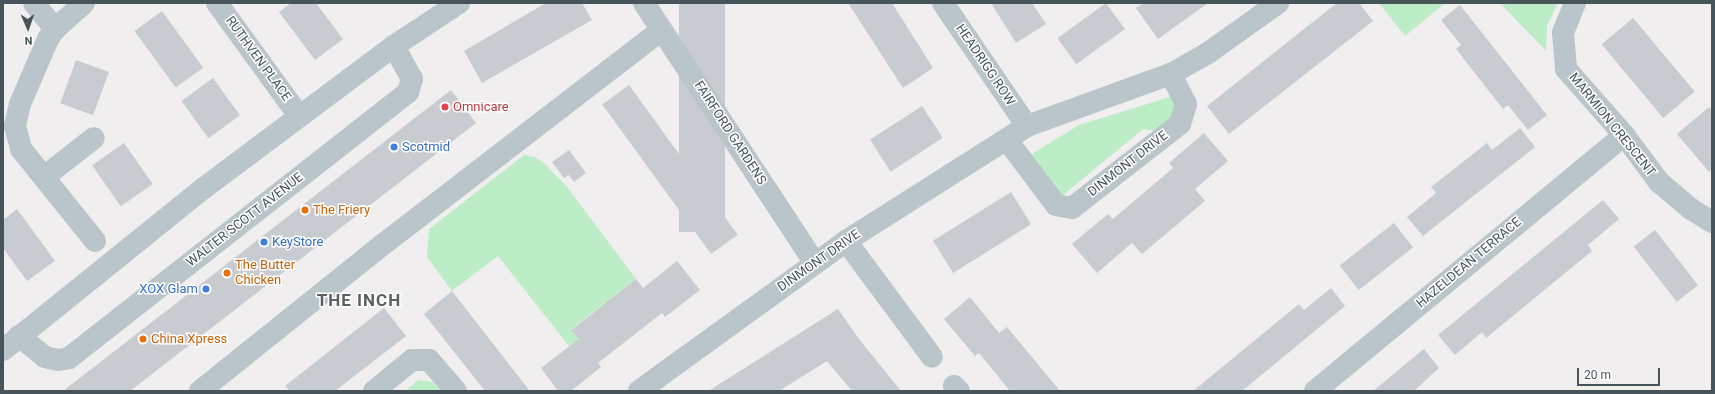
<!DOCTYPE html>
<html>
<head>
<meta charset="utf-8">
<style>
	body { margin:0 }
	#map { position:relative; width:1715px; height:394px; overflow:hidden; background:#f0eeee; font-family:Roboto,sans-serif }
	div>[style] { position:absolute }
	.green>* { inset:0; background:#bdedc7 }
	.building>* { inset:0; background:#c8ccd0; transform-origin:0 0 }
	.minor>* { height:22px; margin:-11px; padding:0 11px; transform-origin:11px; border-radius:11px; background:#bac5ca }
	.dots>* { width:11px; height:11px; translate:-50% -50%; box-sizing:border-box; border:2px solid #fff; border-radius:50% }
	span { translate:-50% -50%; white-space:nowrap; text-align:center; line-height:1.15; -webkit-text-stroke:3px #fff; paint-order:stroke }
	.street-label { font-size:13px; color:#47555a }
	.health-label { font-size:13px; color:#be3a42 }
	.left { translate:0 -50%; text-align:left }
	.shop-label { font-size:13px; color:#366cbe }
	.right { translate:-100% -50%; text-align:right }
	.food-label { font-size:13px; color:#c56008 }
	.district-label { font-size:17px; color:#5b6062; font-weight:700; letter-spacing:1px }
	.frame { position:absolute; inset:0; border:4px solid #47555a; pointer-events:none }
	.north { position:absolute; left:8px; top:8px; width:40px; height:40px; -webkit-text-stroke:3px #fff; paint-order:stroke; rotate:178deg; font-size:11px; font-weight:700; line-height:16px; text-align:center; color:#47555a }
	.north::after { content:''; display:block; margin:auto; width:14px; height:18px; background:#47555a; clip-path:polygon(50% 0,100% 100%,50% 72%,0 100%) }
	.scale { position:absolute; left:1577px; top:368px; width:83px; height:18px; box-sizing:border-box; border:2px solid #47555a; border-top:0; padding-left:5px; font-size:12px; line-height:14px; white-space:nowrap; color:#47555a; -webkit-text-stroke:3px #fff; paint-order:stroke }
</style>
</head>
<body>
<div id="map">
	<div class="green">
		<i style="clip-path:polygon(1379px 3px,1445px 3px,1405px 36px)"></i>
		<i style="clip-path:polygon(1500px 3px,1558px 3px,1547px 26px,1546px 51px)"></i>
		<i style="clip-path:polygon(1173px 96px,1179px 109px,1159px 131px,1143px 129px,1062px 196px,1030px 155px,1079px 125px)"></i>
		<i style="clip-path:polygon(524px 155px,535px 157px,544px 163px,567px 187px,636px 279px,571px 329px,579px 339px,569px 346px,498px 256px,452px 291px,427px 257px,429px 229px)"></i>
		<i style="clip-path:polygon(418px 380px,433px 382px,441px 391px,405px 391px)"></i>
	</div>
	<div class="building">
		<i style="clip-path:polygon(291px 3px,316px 3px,343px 39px,315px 60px,279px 12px)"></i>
		<i style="clip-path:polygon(546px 3px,582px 3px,592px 20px,482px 83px,464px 51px)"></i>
		<i style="left:679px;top:3px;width:46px;height:229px"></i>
		<i style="clip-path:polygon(848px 3px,892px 3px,933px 68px,903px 88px)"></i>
		<i style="clip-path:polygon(991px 3px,1032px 3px,1046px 24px,1016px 43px)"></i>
		<i style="left:1106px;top:3px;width:32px;height:60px;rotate:54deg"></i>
		<i style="clip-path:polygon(1144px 3px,1208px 3px,1158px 39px,1136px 8px)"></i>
		<i style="clip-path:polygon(1337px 3px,1359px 3px,1373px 21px,1229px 134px,1207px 106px)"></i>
		<i style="clip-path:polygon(1460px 5px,1547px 115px,1528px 130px,1508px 105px,1503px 109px,1456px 49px,1461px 45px,1441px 20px)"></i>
		<i style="left:162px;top:11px;width:70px;height:34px;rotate:54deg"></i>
		<i style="left:1633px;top:18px;width:96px;height:41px;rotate:50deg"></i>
		<i style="left:76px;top:60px;width:35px;height:46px;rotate:20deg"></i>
		<i style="left:213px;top:78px;width:46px;height:39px;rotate:54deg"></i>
		<i style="left:629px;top:85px;width:185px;height:33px;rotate:54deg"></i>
		<i style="clip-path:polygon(451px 90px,476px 123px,236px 309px,130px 391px,63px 391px)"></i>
		<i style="left:922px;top:106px;width:38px;height:62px;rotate:57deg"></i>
		<i style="clip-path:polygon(1709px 107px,1712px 111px,1712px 169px,1709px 172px,1677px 134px)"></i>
		<i style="clip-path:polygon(1520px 128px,1535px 147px,1423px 236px,1407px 217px,1436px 193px,1431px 187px,1487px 143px,1492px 150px)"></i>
		<i style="clip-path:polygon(1204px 133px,1228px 161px,1195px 189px,1205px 201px,1142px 254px,1132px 243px,1097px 273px,1072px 244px,1108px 214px,1113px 219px,1173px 168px,1169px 163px)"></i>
		<i style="left:124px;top:143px;width:50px;height:39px;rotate:55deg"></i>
		<i style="clip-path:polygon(569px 150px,586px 173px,574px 182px,569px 175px,564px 178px,552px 162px)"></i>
		<i style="left:1011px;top:192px;width:38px;height:92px;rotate:58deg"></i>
		<i style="clip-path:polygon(1603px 200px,1619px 219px,1588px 245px,1592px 251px,1486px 338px,1482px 332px,1455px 355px,1438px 335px)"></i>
		<i style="clip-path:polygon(17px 209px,55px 261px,27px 281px,3px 248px,3px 220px)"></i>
		<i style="left:1394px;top:223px;width:31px;height:69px;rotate:52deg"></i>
		<i style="left:1655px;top:230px;width:70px;height:27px;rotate:52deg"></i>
		<i style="clip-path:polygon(677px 261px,700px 290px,665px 317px,662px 313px,598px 363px,601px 367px,571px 391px,558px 391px,541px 368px,579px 339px,571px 330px,636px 279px,643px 288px)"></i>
		<i style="clip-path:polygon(1331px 288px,1345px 306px,1242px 391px,1193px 391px,1299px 304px,1304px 310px)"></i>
		<i style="clip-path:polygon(452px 291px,529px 390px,528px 391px,485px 391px,424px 314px)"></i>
		<i style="clip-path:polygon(970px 297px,999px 333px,1007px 327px,1060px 391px,1010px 391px,979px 353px,975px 356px,944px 319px)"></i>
		<i style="clip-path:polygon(384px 308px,406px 336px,335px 391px,290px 391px,285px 386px)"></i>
		<i style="clip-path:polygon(838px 309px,859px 339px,901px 391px,852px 391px,827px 361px,779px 391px,710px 390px)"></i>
		<i style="clip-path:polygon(1424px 349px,1439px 368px,1414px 391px,1373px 391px)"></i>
	</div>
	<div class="minor">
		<i style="left:34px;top:3px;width:33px;rotate:51deg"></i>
		<i style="left:84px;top:3px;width:39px;rotate:138deg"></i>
		<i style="left:55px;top:29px;width:12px;rotate:125deg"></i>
		<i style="left:48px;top:39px;width:71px;rotate:113.3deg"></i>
		<i style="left:20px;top:104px;width:23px;rotate:103deg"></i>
		<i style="left:15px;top:126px;width:24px;rotate:75deg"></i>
		<i style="left:21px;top:149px;width:118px;rotate:51.2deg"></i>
		<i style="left:217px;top:3px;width:140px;rotate:54deg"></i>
		<i style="left:644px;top:3px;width:311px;rotate:56.7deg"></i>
		<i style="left:943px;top:3px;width:149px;rotate:55.7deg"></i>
		<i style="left:1575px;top:3px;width:32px;rotate:112deg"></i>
		<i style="left:1563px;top:33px;width:36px;rotate:85deg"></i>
		<i style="left:1566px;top:69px;width:88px;rotate:48.7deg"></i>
		<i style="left:1624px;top:135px;width:59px;rotate:53.3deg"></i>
		<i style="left:1659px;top:182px;width:42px;rotate:40.2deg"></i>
		<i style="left:1691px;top:209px;width:25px;rotate:32deg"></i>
		<i style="left:1007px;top:140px;width:81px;rotate:53deg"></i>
		<i style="left:1056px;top:205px;width:16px;rotate:11deg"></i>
		<i style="left:1072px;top:208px;width:137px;rotate:-37.9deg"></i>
		<i style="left:1180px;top:124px;width:21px;rotate:-73deg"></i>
		<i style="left:1186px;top:104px;width:34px;rotate:-117deg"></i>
		<i style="left:44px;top:177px;width:63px;rotate:-38deg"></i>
		<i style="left:846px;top:241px;width:144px;rotate:53.4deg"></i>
		<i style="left:19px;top:336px;width:33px;rotate:39deg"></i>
		<i style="left:45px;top:357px;width:13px;rotate:13deg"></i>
		<i style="left:58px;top:360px;width:11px;rotate:-10deg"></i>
		<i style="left:69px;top:358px;width:431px;rotate:-38.1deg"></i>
		<i style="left:408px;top:92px;width:14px;rotate:-73deg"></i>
		<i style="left:412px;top:79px;width:38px;rotate:-119deg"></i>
		<i style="left:3px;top:350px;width:258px;rotate:-38.9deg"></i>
		<i style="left:204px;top:188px;width:237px;rotate:-36.8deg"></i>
		<i style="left:394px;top:46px;width:78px;rotate:-33.5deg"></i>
		<i style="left:954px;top:386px;width:7px;rotate:45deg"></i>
		<i style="left:200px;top:391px;width:232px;rotate:-38.7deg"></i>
		<i style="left:381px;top:246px;width:354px;rotate:-37.6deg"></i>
		<i style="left:374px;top:391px;width:49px;rotate:-39.2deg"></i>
		<i style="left:412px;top:360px;width:17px"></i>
		<i style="left:429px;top:360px;width:41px;rotate:48.9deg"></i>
		<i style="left:639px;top:391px;width:256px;rotate:-35.9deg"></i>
		<i style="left:846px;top:241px;width:214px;rotate:-32.4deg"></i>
		<i style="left:1027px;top:126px;width:153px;rotate:-19.9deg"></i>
		<i style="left:1171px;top:74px;width:43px;rotate:-29.6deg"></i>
		<i style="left:1208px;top:53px;width:86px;rotate:-35.5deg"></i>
		<i style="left:1315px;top:391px;width:401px;rotate:-39.6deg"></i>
	</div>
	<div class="dots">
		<i style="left:445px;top:107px;background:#e0444e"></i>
		<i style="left:394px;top:147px;background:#3f7fe0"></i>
		<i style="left:305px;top:210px;background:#e8710a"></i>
		<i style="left:264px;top:242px;background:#3f7fe0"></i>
		<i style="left:227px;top:273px;background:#e8710a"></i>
		<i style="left:206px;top:289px;background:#3f7fe0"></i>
		<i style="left:143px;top:339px;background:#e8710a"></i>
	</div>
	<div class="street-label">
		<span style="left:258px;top:59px;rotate:54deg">RUTHVEN PLACE</span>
		<span style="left:985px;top:65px;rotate:56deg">HEADRIGG ROW</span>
		<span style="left:1612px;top:125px;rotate:51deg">MARMION CRESCENT</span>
		<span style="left:730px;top:133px;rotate:57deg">FAIRFORD GARDENS</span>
		<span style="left:1128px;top:164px;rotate:-38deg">DINMONT DRIVE</span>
		<span style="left:245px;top:220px;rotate:-38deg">WALTER SCOTT AVENUE</span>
		<span style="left:819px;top:261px;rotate:-35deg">DINMONT DRIVE</span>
		<span style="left:1469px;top:263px;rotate:-40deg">HAZELDEAN TERRACE</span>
	</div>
	<div class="health-label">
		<span class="left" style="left:453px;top:107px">Omnicare</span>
	</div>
	<div class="shop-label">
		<span class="left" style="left:402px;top:147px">Scotmid</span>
		<span class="left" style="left:272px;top:242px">KeyStore</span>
		<span class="right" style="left:198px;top:289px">XOX Glam</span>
	</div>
	<div class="food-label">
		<span class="left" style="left:313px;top:210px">The Friery</span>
		<span class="left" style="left:235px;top:273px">The Butter<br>Chicken</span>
		<span class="left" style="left:151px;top:339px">China Xpress</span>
	</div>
	<div class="district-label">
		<span style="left:359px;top:301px">THE INCH</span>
	</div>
	<div class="frame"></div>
	<div class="north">N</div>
	<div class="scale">20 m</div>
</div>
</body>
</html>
